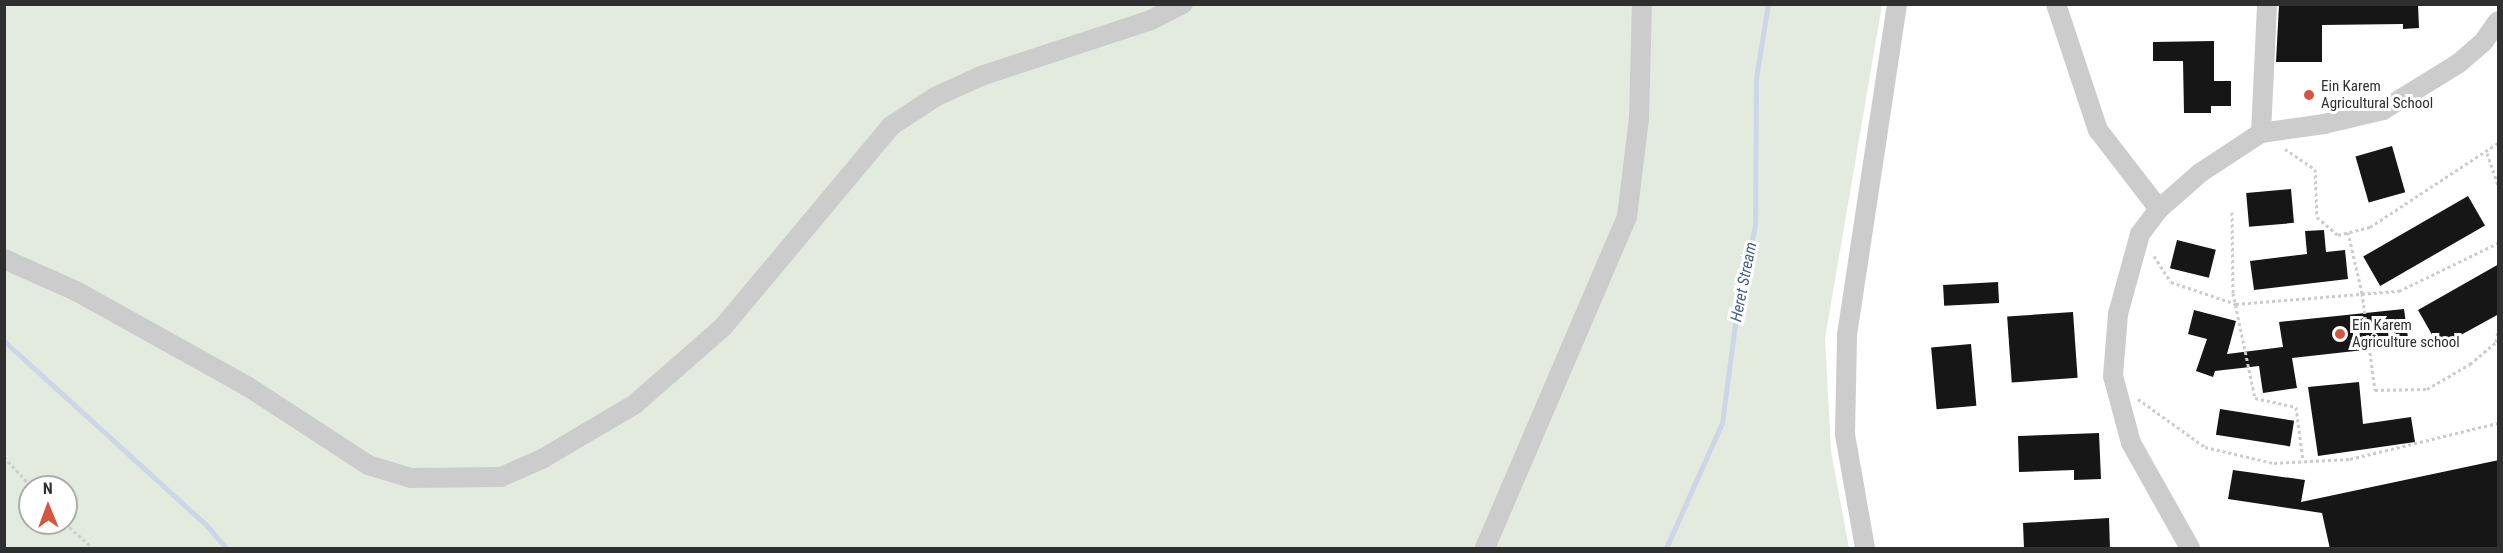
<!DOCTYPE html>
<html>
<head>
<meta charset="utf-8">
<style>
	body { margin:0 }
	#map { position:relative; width:2503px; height:553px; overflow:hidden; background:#fff; font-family:"Roboto Condensed",sans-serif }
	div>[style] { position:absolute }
	.green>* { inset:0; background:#e2ebde }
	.stream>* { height:5px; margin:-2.5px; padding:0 2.5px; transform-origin:2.5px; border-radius:2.5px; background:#cbd7e9 }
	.building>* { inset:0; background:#161616; transform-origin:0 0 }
	.path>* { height:3px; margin-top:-1.5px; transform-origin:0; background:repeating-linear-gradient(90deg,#ccc 0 3px,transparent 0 6px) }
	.minor>* { height:20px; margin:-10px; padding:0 10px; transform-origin:10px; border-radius:10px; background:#ccc }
	.dots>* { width:16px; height:16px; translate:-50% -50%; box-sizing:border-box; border:3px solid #fff; border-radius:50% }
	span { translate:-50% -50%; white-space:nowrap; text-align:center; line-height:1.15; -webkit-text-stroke:6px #fff; paint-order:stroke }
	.poi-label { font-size:15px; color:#2f2f2f }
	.left { translate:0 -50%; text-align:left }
	.water-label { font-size:16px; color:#435f8a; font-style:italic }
	.frame { position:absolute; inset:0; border:6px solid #2f2f2f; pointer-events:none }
	.north { position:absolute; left:18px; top:475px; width:60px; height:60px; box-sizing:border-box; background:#fff; border:2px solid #acacac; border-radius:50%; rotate:359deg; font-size:16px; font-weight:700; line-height:24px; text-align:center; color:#2f2f2f }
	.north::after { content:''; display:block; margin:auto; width:21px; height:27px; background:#d65540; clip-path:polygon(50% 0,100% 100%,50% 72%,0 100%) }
</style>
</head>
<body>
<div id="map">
	<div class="green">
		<i style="clip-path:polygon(evenodd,4px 5px,1882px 5px,1825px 339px,1831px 451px,1849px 548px,5px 548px,4px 5px,30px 487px,66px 487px,66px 523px,30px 523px,30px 487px)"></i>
	</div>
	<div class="stream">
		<i style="left:4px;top:341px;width:275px;rotate:42.3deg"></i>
		<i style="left:207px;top:526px;width:29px;rotate:49deg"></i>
		<i style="left:1666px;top:548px;width:137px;rotate:-65.9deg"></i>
		<i style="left:1722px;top:423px;width:122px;rotate:-82.5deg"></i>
		<i style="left:1738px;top:302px;width:78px;rotate:-77.4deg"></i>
		<i style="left:1755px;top:226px;width:148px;rotate:-89.6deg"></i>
		<i style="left:1756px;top:78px;width:75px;rotate:-80.8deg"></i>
	</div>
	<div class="building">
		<i style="clip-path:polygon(2418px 4px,2419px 28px,2403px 29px,2403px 24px,2322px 25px,2322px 62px,2276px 62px,2279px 5px)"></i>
		<i style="clip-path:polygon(2214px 41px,2214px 81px,2231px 81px,2231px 106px,2211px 106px,2211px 113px,2184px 113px,2183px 61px,2153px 61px,2153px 42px)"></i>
		<i style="left:2392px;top:146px;width:48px;height:38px;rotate:74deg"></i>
		<i style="left:2291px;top:189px;width:34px;height:45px;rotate:85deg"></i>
		<i style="left:2468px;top:196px;width:34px;height:121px;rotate:60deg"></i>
		<i style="clip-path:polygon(2324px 230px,2326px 252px,2345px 250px,2348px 279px,2254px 290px,2250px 261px,2307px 254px,2305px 231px)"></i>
		<i style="left:2177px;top:240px;width:40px;height:29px;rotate:14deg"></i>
		<i style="clip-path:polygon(2499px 264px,2499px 314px,2439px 347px,2418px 310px)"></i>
		<i style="left:1998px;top:282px;width:21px;height:55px;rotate:87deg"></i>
		<i style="clip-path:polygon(2404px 309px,2409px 345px,2292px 358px,2297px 388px,2263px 393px,2259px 366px,2215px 371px,2213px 377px,2196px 371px,2207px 339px,2188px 334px,2194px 310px,2236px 321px,2227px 354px,2283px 347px,2279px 322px)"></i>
		<i style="left:2073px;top:312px;width:66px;height:66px;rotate:86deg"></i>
		<i style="left:1971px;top:344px;width:62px;height:40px;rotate:85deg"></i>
		<i style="clip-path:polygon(2359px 382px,2363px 424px,2411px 417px,2415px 442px,2318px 456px,2308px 387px)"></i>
		<i style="left:2220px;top:409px;width:75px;height:26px;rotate:9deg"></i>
		<i style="clip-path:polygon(2099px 433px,2101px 479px,2074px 480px,2074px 470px,2019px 472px,2018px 436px)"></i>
		<i style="clip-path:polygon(2499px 460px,2499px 549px,2330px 549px,2322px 513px,2228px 499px,2233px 470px,2305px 480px,2301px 502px)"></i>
		<i style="clip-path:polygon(2109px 518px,2110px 549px,2024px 549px,2023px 523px)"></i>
	</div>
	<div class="path">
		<i style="left:2285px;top:149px;width:36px;rotate:34deg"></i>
		<i style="left:2315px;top:169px;width:48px;rotate:87.6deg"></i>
		<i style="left:2317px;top:217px;width:28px;rotate:41deg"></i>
		<i style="left:2338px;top:235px;width:33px;rotate:-14deg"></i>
		<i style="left:2370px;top:227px;width:153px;rotate:-33.3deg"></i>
		<i style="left:2487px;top:153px;width:34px;rotate:71deg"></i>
		<i style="left:2232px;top:212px;width:81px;rotate:89.3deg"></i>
		<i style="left:2233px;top:293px;width:107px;rotate:78.2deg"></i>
		<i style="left:2255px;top:398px;width:42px;rotate:12.4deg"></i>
		<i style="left:2296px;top:407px;width:54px;rotate:82.6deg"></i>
		<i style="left:2348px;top:232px;width:63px;rotate:77.1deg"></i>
		<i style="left:2362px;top:293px;width:98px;rotate:82.4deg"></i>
		<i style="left:2375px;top:390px;width:52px;rotate:-1.1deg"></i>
		<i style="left:2427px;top:389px;width:50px;rotate:-30.2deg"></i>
		<i style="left:2470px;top:364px;width:34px;rotate:-40deg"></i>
		<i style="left:2496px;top:342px;width:11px;rotate:-80deg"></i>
		<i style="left:2154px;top:256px;width:31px;rotate:57deg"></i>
		<i style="left:2171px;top:282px;width:69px;rotate:18.7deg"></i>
		<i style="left:2236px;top:304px;width:164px;rotate:-4.6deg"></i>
		<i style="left:2399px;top:291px;width:110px;rotate:-25.9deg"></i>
		<i style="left:2138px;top:399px;width:82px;rotate:35.6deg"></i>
		<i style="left:2205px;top:447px;width:71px;rotate:13.1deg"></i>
		<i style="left:2274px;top:463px;width:76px;rotate:-3deg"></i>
		<i style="left:2350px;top:459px;width:152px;rotate:-13.7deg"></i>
		<i style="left:4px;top:457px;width:41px;rotate:47deg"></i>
		<i style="left:65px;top:523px;width:38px;rotate:42deg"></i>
	</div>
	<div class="minor">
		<i style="left:2056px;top:4px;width:133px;rotate:71.6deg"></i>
		<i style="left:2098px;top:130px;width:100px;rotate:52.3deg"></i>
		<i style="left:2261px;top:133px;width:129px;rotate:-87.3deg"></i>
		<i style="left:4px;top:259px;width:79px;rotate:24deg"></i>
		<i style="left:76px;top:291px;width:196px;rotate:29.1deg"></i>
		<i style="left:247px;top:386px;width:145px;rotate:33.1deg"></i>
		<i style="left:368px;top:465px;width:45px;rotate:16.8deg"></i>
		<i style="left:411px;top:478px;width:90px;rotate:-0.6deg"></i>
		<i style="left:501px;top:477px;width:45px;rotate:-23.7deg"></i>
		<i style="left:542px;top:459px;width:108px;rotate:-30.6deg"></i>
		<i style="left:635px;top:404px;width:117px;rotate:-41.2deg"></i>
		<i style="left:723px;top:327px;width:262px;rotate:-50.1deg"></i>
		<i style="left:891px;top:126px;width:53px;rotate:-33.4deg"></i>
		<i style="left:935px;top:97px;width:51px;rotate:-24.5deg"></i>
		<i style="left:981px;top:76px;width:179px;rotate:-18.2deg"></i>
		<i style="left:1151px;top:20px;width:36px;rotate:-27deg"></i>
		<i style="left:1485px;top:548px;width:360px;rotate:-66.8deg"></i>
		<i style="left:1627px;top:217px;width:100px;rotate:-83.1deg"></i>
		<i style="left:1639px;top:118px;width:114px;rotate:-88.5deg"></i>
		<i style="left:1865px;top:548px;width:116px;rotate:-100deg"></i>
		<i style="left:1845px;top:434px;width:99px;rotate:-88.8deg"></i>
		<i style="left:1847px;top:335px;width:335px;rotate:-81.4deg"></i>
		<i style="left:2190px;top:548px;width:120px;rotate:-119.3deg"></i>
		<i style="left:2131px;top:443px;width:69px;rotate:-105deg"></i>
		<i style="left:2113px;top:376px;width:62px;rotate:-85.4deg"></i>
		<i style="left:2118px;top:314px;width:83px;rotate:-74.6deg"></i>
		<i style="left:2140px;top:234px;width:31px;rotate:-53deg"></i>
		<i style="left:2159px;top:209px;width:55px;rotate:-41.3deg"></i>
		<i style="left:2200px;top:173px;width:73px;rotate:-33.3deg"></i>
		<i style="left:2261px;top:133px;width:64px;rotate:-8.1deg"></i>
		<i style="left:2324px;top:124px;width:61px;rotate:-13.3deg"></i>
		<i style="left:2383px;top:110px;width:89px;rotate:-31.7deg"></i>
		<i style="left:2459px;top:63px;width:33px;rotate:-41deg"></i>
		<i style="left:2484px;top:41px;width:24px;rotate:-55deg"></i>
	</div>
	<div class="dots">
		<i style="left:2309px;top:95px;background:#d65540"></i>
		<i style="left:2340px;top:334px;background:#d65540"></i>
	</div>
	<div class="poi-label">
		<span class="left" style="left:2321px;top:95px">Ein Karem<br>Agricultural School</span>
		<span class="left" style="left:2352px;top:334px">Ein Karem<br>Agriculture school</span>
	</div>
	<div class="water-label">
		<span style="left:1744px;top:282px;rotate:-79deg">Heret Stream</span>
	</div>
	<div class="frame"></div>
	<div class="north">N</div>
</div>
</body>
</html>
